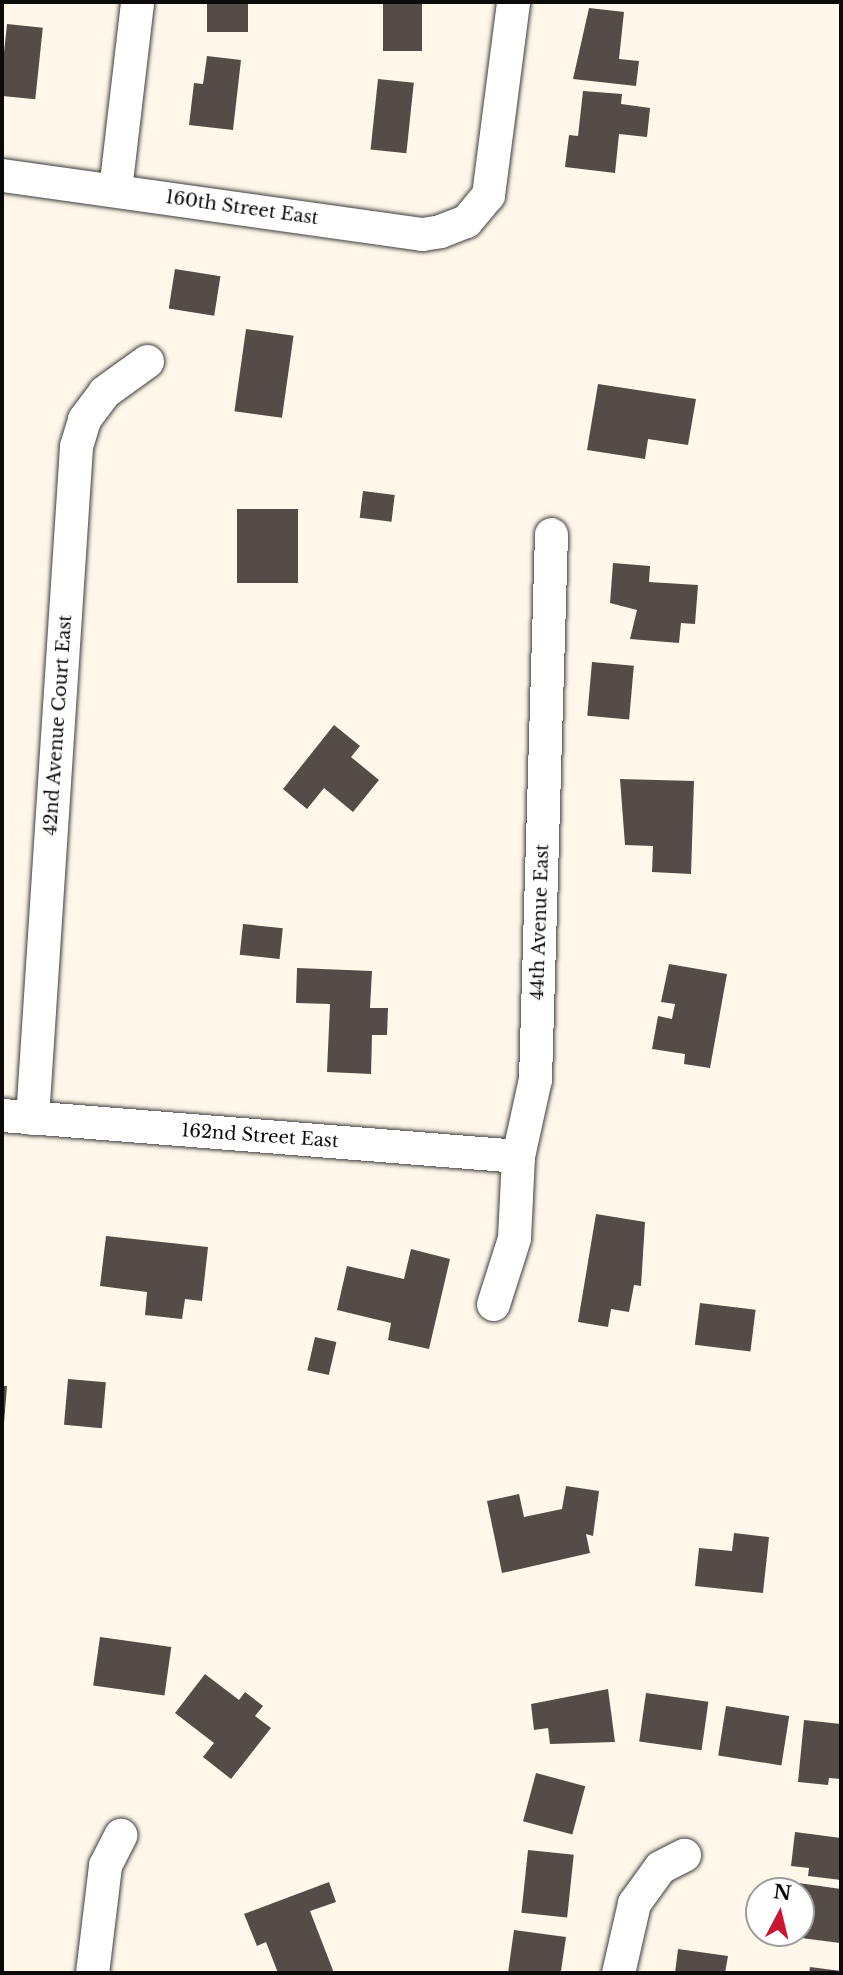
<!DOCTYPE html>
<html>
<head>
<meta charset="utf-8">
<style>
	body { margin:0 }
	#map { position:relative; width:843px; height:1975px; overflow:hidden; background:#fff8ea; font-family:"Libre Baskerville",serif }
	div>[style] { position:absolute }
	.building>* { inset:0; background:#554b47; transform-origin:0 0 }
	.roads { filter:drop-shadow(0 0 2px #3e3e3e) drop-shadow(0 0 2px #3e3e3e) }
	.minor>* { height:33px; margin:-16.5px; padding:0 16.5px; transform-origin:16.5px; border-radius:16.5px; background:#fff }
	span { translate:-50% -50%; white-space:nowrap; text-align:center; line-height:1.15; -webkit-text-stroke:7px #fff; paint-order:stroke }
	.street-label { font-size:18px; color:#0b0b0b }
	.frame { position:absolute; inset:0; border:4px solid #0b0b0b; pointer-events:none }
	.north { position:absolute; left:745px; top:1877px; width:70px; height:70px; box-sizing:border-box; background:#fff; border:2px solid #9d9d9d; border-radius:50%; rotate:7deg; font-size:19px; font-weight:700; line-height:28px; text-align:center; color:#0b0b0b }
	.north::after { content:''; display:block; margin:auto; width:24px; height:32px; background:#c91632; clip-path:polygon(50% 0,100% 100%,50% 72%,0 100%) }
</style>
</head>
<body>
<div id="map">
	<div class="building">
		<i style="left:207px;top:2px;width:41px;height:30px"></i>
		<i style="left:383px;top:2px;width:39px;height:49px"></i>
		<i style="clip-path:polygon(589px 8px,624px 12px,619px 59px,639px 61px,636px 86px,573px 79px)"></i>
		<i style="left:7px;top:24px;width:36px;height:72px;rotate:6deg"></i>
		<i style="clip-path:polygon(207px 56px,241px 60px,233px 130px,189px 125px,194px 83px,203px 84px)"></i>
		<i style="left:378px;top:79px;width:36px;height:71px;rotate:6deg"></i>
		<i style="clip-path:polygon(583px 91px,622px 94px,621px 104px,650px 108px,647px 137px,619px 134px,615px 173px,565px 167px,569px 135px,578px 136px)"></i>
		<i style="left:175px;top:269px;width:46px;height:40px;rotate:9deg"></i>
		<i style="left:246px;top:329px;width:48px;height:83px;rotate:8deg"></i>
		<i style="clip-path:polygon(598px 384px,696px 399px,688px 445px,648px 439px,645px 459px,587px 450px)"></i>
		<i style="left:363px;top:491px;width:32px;height:27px;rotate:7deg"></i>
		<i style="left:237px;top:509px;width:61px;height:74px"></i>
		<i style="clip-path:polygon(613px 563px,650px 566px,649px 582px,698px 585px,695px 624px,681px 623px,679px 643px,630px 639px,637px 610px,610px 603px)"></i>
		<i style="left:592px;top:662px;width:42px;height:54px;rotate:5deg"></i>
		<i style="clip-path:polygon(334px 725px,360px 746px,351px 757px,379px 780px,353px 812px,324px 788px,307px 809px,283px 789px)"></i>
		<i style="clip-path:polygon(620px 779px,694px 781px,691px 874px,652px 872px,653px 846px,625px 845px)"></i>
		<i style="left:243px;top:924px;width:40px;height:31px;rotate:6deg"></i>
		<i style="clip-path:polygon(669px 964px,727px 974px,710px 1068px,684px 1064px,685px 1054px,652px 1049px,658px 1016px,672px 1019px,675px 1004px,661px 1002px)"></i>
		<i style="clip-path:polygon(297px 968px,372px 971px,370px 1008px,388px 1008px,387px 1035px,372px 1035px,371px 1074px,327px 1072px,330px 1004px,296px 1003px)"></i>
		<i style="clip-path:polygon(596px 1214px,645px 1222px,641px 1286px,634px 1285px,629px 1312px,611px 1309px,608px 1327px,578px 1322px)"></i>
		<i style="clip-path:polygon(106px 1236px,208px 1247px,202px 1301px,185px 1299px,182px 1319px,145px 1315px,147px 1292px,100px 1286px)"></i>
		<i style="clip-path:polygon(411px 1249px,450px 1259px,429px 1349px,388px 1340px,391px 1323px,337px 1310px,347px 1266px,404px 1279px)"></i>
		<i style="left:700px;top:1303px;width:56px;height:42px;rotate:7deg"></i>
		<i style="left:315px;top:1337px;width:22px;height:34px;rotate:13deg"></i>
		<i style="left:68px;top:1379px;width:38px;height:46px;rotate:5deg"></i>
		<i style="clip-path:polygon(2px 1386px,7px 1386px,4px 1423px,2px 1423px)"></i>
		<i style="clip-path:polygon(566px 1486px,599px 1491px,593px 1536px,586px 1534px,590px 1553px,502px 1573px,487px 1501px,519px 1494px,524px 1517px,562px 1509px)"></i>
		<i style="clip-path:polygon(734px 1533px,769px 1537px,763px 1593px,695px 1586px,699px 1548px,732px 1551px)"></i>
		<i style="left:100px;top:1637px;width:72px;height:49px;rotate:8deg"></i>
		<i style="clip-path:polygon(205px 1674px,239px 1700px,245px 1692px,263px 1706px,255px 1716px,271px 1728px,231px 1779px,203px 1757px,214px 1743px,175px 1713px)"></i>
		<i style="clip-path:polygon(608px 1689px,615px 1742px,550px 1744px,548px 1728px,534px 1730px,531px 1704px)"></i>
		<i style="left:646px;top:1693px;width:63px;height:49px;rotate:8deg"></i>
		<i style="left:726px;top:1706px;width:64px;height:50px;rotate:9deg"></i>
		<i style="clip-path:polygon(804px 1720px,841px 1724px,841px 1779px,829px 1778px,828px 1785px,798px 1782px)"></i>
		<i style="left:536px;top:1773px;width:51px;height:50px;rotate:15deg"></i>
		<i style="clip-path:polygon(795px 1832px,841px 1838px,841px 1880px,808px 1876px,809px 1868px,791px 1866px)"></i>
		<i style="left:528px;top:1850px;width:46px;height:63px;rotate:6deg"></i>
		<i style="clip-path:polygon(770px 1879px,841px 1889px,840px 1943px,778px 1935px,801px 1933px,801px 1891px,768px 1891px)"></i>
		<i style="clip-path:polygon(329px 1882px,336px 1902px,310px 1911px,334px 1973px,278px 1973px,266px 1942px,257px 1946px,244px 1914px)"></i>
		<i style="clip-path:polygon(514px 1930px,566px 1937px,561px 1971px,508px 1973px)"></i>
		<i style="clip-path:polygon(678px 1949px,728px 1956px,725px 1973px,675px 1973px)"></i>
		<i style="clip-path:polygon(810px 1967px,841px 1971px,841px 1973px,809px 1973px)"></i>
	</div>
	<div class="roads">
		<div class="minor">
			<i style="left:2px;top:175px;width:424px;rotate:8deg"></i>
			<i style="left:422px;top:234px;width:18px;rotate:-9deg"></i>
			<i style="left:440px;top:231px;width:28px;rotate:-21deg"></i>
			<i style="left:466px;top:221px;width:34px;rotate:-50deg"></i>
			<i style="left:488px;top:195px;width:195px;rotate:-82.6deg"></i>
			<i style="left:115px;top:190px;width:189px;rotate:-83.3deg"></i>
			<i style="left:2px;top:1115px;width:518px;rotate:4.54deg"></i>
			<i style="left:32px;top:1118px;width:673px;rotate:-86.25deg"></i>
			<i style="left:76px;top:446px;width:28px;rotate:-73deg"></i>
			<i style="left:84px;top:419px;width:34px;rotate:-53deg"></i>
			<i style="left:104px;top:392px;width:53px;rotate:-35.8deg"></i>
			<i style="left:493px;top:1304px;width:69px;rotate:-72.3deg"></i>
			<i style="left:514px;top:1238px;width:82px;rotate:-87.2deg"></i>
			<i style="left:518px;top:1156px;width:79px;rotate:-77.6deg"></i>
			<i style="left:535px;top:1079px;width:545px;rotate:-88.32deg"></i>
			<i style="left:92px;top:1973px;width:109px;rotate:-83.1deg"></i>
			<i style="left:105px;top:1865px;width:34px;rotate:-63deg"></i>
			<i style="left:618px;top:1973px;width:72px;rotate:-77.1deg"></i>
			<i style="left:634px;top:1903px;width:44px;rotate:-54.2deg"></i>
			<i style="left:660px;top:1867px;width:27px;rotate:-27deg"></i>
		</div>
	</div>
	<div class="street-label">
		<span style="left:242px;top:208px;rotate:8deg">160th Street East</span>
		<span style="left:58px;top:725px;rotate:-86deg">42nd Avenue Court East</span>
		<span style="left:540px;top:922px;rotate:-88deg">44th Avenue East</span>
		<span style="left:260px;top:1136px;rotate:4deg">162nd Street East</span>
	</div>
	<div class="frame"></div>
	<div class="north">N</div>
</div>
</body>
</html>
